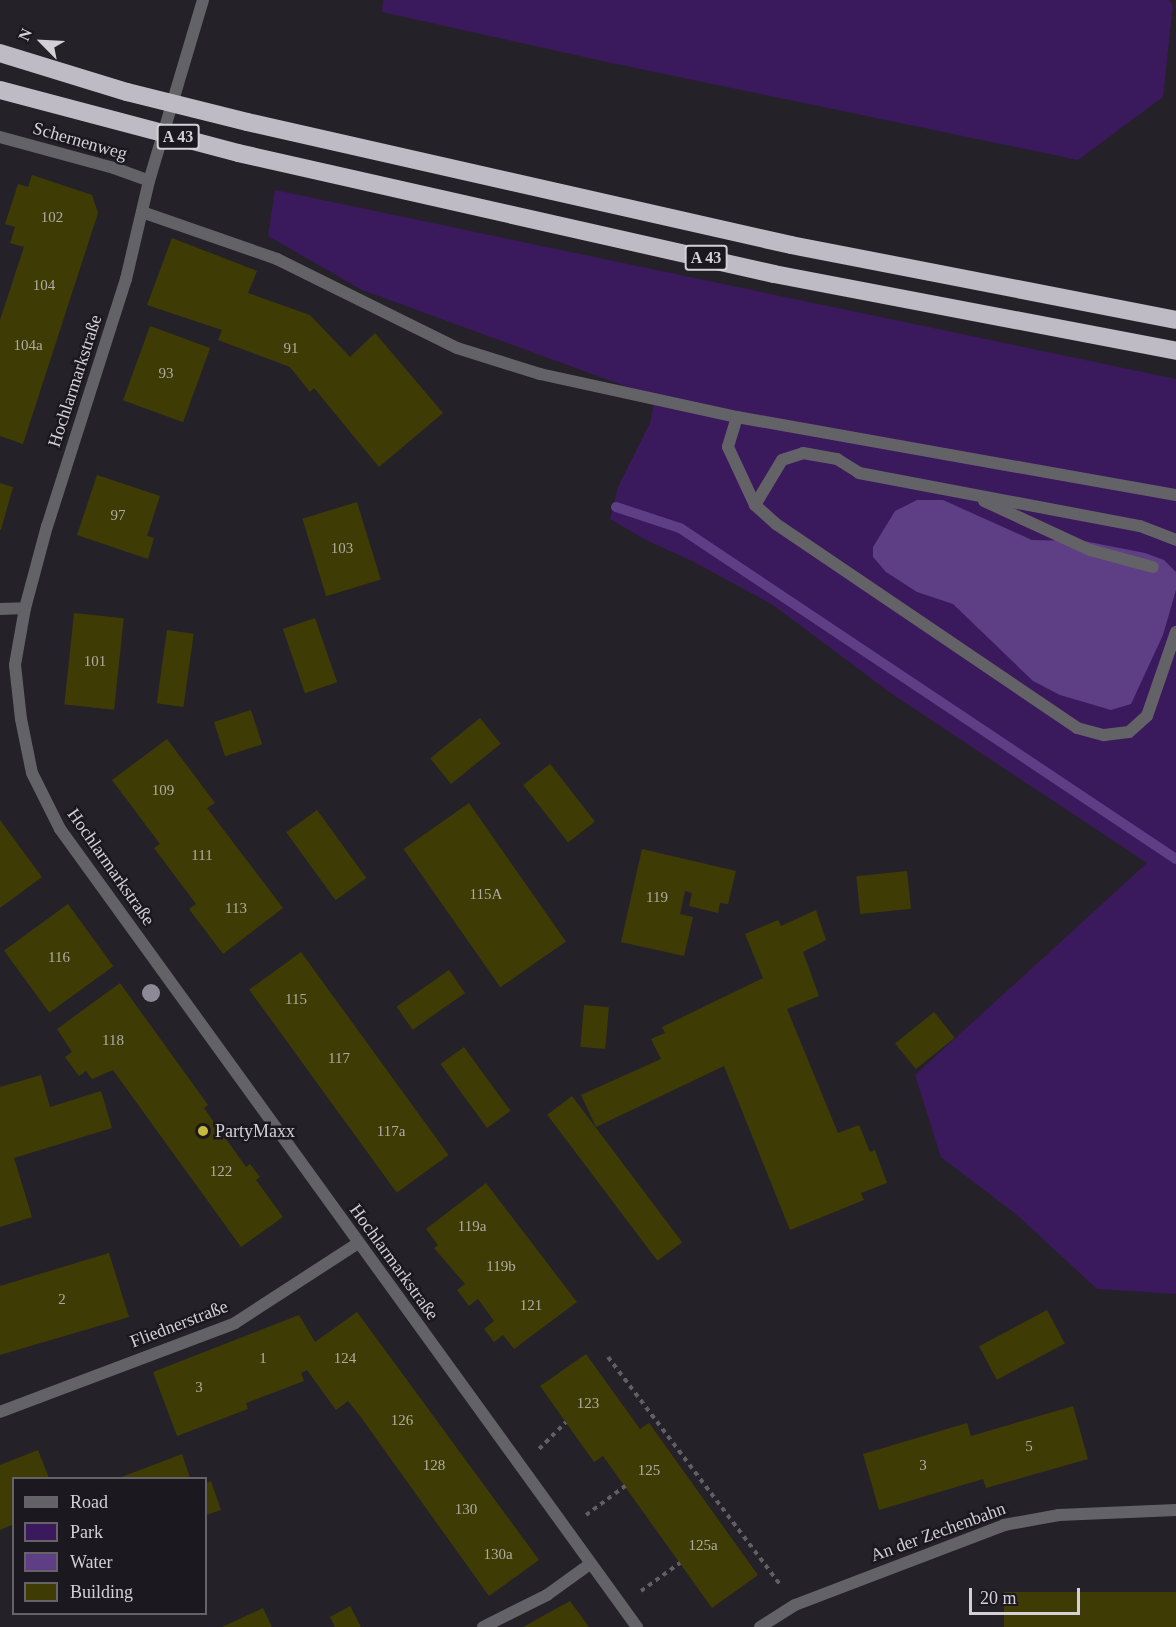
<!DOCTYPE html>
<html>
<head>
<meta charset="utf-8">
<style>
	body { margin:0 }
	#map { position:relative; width:1176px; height:1627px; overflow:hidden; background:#242228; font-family:"Times New Roman",serif }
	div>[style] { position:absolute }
	.green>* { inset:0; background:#3b195d }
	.water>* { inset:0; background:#5e3e85 }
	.stream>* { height:10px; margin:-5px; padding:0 5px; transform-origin:5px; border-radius:5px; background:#5e3e85 }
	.building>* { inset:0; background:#3f3b04; transform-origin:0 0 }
	.path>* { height:4px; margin-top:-2px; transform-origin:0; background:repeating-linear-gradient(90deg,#615f64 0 4.5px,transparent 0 9px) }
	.service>* { height:12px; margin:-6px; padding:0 6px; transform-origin:6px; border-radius:6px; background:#636266 }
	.minor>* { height:12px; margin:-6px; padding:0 6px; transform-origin:6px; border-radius:6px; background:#636266 }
	.tertiary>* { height:12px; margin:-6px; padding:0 6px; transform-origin:6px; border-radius:6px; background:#636266 }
	.motorway>* { height:18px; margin:-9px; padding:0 9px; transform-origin:9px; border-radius:9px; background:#bebbc4 }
	.trees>* { width:18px; height:18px; margin:-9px; border-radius:50%; background:#8e8997 }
	.dots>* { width:16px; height:16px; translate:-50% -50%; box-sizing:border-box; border:3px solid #1b181f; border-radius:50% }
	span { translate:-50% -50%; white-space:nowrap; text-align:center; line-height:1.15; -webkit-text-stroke:5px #1b181f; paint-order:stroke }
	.number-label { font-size:15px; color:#aeaca2 }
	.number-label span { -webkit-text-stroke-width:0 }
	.shield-label span { padding:2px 4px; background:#1b181f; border:2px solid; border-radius:4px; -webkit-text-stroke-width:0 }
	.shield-label { font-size:16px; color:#d3d1d6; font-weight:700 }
	.street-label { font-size:18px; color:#d3d1d6 }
	.poi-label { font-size:18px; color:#d3d1d6 }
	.left { translate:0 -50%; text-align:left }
	.legend { position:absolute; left:12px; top:1477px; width:195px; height:138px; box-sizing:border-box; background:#1b181f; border:2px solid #656268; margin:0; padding:8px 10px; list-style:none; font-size:18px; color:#d3d1d6 }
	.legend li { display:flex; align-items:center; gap:12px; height:30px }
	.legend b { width:30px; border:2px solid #656268 }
	.north { position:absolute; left:12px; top:12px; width:60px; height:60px; -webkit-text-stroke:4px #1b181f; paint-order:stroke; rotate:294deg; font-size:16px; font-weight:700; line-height:24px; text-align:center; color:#d3d1d6 }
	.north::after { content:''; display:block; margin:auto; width:21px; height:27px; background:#d3d1d6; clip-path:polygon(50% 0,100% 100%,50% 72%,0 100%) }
	.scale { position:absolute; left:969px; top:1588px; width:111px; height:27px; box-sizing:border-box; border:3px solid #d3d1d6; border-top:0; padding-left:8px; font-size:18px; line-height:21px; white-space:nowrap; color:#d3d1d6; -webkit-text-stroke:4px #1b181f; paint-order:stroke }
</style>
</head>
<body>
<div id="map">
	<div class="green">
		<i style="clip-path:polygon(383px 0,1169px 0,1173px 5px,1163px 97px,1078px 160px,607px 62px,382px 12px)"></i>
		<i style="clip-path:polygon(275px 190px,1176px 379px,1176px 1294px,1097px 1289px,1017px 1215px,941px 1157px,915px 1075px,1147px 863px,892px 694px,773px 605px,692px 561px,646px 540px,610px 519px,618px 487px,650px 423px,655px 397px,362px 290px,268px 236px)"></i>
	</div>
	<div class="water">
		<i style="clip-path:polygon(917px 500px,943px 500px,1032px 540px,1084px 541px,1145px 553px,1164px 560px,1176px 572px,1176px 590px,1163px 635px,1131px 704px,1111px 710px,1060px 695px,1033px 681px,953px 604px,917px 592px,886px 572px,873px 557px,873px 547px,895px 511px)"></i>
	</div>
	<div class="stream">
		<i style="left:616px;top:507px;width:67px;rotate:18.2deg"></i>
		<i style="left:680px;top:528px;width:596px;rotate:33.72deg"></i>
	</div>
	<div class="building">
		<i style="clip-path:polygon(32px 175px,92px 195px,98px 213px,23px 444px,0 436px,0 320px,24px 247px,10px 243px,15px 227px,5px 224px,18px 184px,28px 187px)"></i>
		<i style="clip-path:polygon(172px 238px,257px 271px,248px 293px,310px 315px,350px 357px,375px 333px,443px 413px,379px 467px,314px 388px,310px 392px,290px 367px,218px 340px,222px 330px,147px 305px)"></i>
		<i style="left:150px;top:326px;width:64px;height:79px;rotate:20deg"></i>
		<i style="clip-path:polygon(97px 475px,160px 496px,147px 536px,154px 538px,148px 559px,77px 535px)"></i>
		<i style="clip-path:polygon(0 483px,13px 487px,1px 530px,0 530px)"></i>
		<i style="left:357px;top:502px;width:81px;height:57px;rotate:73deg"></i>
		<i style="left:74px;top:613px;width:50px;height:92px;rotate:6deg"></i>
		<i style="left:315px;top:618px;width:68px;height:34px;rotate:71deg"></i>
		<i style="left:167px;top:630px;width:27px;height:74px;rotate:8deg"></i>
		<i style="left:251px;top:710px;width:36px;height:39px;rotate:72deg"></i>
		<i style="left:480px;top:718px;width:33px;height:64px;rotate:51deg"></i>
		<i style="clip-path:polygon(167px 739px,215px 803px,207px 808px,283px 908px,223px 954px,189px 909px,196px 904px,154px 848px,160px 844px,112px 780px)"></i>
		<i style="left:550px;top:764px;width:73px;height:34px;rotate:52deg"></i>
		<i style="left:469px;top:803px;width:169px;height:80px;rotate:55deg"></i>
		<i style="left:317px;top:810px;width:84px;height:38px;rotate:54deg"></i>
		<i style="clip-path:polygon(0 820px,42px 877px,0 908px)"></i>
		<i style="clip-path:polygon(642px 849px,736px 871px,728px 904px,720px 903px,718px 913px,689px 906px,692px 893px,685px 891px,680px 914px,693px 917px,684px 956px,621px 942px)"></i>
		<i style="left:907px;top:871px;width:38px;height:51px;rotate:84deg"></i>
		<i style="left:68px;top:904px;width:77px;height:79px;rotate:54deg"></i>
		<i style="clip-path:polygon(816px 910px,826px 940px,803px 952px,819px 996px,787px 1009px,838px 1133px,859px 1125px,870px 1152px,875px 1150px,887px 1183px,861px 1193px,864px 1200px,790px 1230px,724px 1066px,596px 1127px,581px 1095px,661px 1059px,651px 1039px,665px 1033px,662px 1027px,763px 978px,745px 934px,778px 920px,781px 926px)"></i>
		<i style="left:301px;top:952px;width:251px;height:64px;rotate:54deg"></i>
		<i style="left:449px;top:970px;width:28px;height:64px;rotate:55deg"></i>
		<i style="clip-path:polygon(120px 983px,208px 1105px,204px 1108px,246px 1167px,250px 1164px,260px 1177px,256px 1180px,283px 1217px,241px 1247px,113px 1070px,92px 1079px,86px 1071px,79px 1076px,65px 1057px,72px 1052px,57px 1029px)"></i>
		<i style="left:584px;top:1005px;width:25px;height:42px;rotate:5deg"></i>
		<i style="left:934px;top:1012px;width:33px;height:50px;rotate:51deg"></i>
		<i style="left:464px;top:1047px;width:79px;height:29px;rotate:54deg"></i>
		<i style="clip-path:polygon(41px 1075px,50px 1107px,101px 1091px,112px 1128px,14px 1158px,32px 1217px,0 1227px,0 1087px)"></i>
		<i style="left:572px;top:1096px;width:183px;height:31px;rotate:53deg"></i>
		<i style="clip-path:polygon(486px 1183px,577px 1302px,514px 1349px,503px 1335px,494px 1342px,484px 1329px,494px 1321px,478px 1299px,469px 1306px,457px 1290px,465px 1284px,434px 1248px,438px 1245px,426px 1229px)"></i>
		<i style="clip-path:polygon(109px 1253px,129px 1317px,0 1355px,0 1286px)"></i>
		<i style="left:1047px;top:1310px;width:38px;height:77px;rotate:62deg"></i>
		<i style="clip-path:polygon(357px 1312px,539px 1560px,489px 1596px,360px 1416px,348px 1401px,336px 1410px,307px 1370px,301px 1373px,304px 1381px,246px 1403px,248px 1409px,177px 1436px,153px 1372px,299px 1315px,315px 1342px)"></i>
		<i style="clip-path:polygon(586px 1354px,640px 1429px,649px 1423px,758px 1575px,712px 1608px,603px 1456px,594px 1462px,540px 1386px)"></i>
		<i style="clip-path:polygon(1073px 1406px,1088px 1459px,986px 1488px,983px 1479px,879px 1510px,863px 1454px,967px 1423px,971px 1436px)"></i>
		<i style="clip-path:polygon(38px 1450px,49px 1478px,14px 1478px,14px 1524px,0 1530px,0 1465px)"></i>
		<i style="clip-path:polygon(182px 1454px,190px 1478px,119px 1478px)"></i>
		<i style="clip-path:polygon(211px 1481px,221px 1510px,206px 1515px,206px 1483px)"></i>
		<i style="left:1176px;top:1592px;width:35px;height:172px;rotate:90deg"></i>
		<i style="clip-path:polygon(570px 1601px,589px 1627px,523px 1627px)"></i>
		<i style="clip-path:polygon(350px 1606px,361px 1627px,335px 1627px,330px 1617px)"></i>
		<i style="clip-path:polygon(263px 1608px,272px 1627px,222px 1627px)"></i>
	</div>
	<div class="path">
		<i style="left:608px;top:1357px;width:287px;rotate:52.9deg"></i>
		<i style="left:539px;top:1449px;width:38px;rotate:-45deg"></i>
		<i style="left:586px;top:1515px;width:49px;rotate:-36.6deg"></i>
		<i style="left:641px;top:1591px;width:48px;rotate:-35.7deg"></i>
	</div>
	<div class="service">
		<i style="left:142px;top:212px;width:143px;rotate:19.2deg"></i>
		<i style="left:277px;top:259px;width:201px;rotate:26.3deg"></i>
		<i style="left:457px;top:348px;width:87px;rotate:17.4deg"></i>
		<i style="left:540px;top:374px;width:202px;rotate:12.3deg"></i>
		<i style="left:737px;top:417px;width:446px;rotate:10.1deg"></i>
		<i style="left:737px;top:417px;width:31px;rotate:107deg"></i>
		<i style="left:728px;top:447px;width:64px;rotate:65deg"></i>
		<i style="left:755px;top:505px;width:28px;rotate:42deg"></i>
		<i style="left:776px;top:524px;width:364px;rotate:34.1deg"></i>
		<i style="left:1077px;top:728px;width:28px;rotate:15deg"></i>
		<i style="left:1104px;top:735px;width:25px;rotate:-7deg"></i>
		<i style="left:1129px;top:732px;width:24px;rotate:-42deg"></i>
		<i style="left:1147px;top:716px;width:89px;rotate:-71deg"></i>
		<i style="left:984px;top:501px;width:117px;rotate:24.8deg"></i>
		<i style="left:1090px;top:550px;width:65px;rotate:15.1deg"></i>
		<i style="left:755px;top:505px;width:52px;rotate:-59deg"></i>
		<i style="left:782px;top:460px;width:22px;rotate:-18deg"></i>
		<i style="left:803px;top:453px;width:35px;rotate:10deg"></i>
		<i style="left:837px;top:459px;width:26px;rotate:32deg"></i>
		<i style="left:859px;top:473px;width:286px;rotate:10.7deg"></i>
		<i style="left:1140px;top:526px;width:39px;rotate:21deg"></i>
	</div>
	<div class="minor">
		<i style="left:0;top:137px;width:118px;rotate:15.2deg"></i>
		<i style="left:114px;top:168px;width:37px;rotate:20deg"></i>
		<i style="left:0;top:609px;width:25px;rotate:-2deg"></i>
		<i style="left:0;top:1412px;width:251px;rotate:-20.7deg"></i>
		<i style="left:235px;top:1323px;width:147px;rotate:-33deg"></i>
		<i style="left:483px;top:1627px;width:72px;rotate:-26.6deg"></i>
		<i style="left:547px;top:1595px;width:53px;rotate:-35.8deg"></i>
		<i style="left:760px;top:1627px;width:41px;rotate:-32.2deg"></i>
		<i style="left:795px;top:1605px;width:224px;rotate:-20.9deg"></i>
		<i style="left:1004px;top:1525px;width:56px;rotate:-10.3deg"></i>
		<i style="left:1059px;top:1515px;width:117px;rotate:-2.4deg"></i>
	</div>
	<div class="tertiary">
		<i style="left:203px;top:0;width:189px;rotate:106.6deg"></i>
		<i style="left:149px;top:181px;width:101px;rotate:103.2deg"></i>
		<i style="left:126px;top:279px;width:259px;rotate:107.7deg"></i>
		<i style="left:47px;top:526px;width:85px;rotate:105deg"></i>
		<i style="left:25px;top:608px;width:58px;rotate:100deg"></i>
		<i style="left:15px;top:665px;width:54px;rotate:83.7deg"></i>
		<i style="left:21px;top:719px;width:55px;rotate:78.5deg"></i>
		<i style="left:32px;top:773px;width:63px;rotate:63.4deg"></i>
		<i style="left:60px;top:829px;width:985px;rotate:54.13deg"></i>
	</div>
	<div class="motorway">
		<i style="left:0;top:53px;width:133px;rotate:17.1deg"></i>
		<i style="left:127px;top:92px;width:124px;rotate:14deg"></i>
		<i style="left:247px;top:122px;width:558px;rotate:12.74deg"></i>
		<i style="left:791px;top:245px;width:392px;rotate:11deg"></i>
		<i style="left:0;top:90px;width:246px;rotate:14.8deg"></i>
		<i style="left:238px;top:153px;width:549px;rotate:12.72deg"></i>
		<i style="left:774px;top:274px;width:409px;rotate:10.8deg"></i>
	</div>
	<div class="trees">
		<i style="left:151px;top:993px"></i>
	</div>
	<div class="dots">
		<i style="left:203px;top:1131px;background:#c5bc3d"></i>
	</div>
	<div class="number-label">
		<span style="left:52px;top:218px">102</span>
		<span style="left:44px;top:286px">104</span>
		<span style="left:28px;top:346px">104a</span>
		<span style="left:291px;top:349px">91</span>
		<span style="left:166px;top:374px">93</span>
		<span style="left:118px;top:516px">97</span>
		<span style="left:342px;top:549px">103</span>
		<span style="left:95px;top:662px">101</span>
		<span style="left:163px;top:791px">109</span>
		<span style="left:202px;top:856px">111</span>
		<span style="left:486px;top:895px">115A</span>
		<span style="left:657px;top:898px">119</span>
		<span style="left:236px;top:909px">113</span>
		<span style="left:59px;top:958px">116</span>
		<span style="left:296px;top:1000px">115</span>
		<span style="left:113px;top:1041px">118</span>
		<span style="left:339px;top:1059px">117</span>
		<span style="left:391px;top:1132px">117a</span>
		<span style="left:221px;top:1172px">122</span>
		<span style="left:472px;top:1227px">119a</span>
		<span style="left:501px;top:1267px">119b</span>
		<span style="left:62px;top:1300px">2</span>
		<span style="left:531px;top:1306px">121</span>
		<span style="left:263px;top:1359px">1</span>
		<span style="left:345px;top:1359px">124</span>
		<span style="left:199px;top:1388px">3</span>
		<span style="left:588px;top:1404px">123</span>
		<span style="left:402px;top:1421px">126</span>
		<span style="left:1029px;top:1447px">5</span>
		<span style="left:434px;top:1466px">128</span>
		<span style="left:923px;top:1466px">3</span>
		<span style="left:649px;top:1471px">125</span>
		<span style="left:466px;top:1510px">130</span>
		<span style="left:703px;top:1546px">125a</span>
		<span style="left:498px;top:1555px">130a</span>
	</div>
	<div class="shield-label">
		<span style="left:178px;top:137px">A 43</span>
		<span style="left:706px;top:258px">A 43</span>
	</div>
	<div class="street-label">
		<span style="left:80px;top:141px;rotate:16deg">Schernenweg</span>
		<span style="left:75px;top:381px;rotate:-72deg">Hochlarmarkstraße</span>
		<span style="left:111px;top:867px;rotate:55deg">Hochlarmarkstraße</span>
		<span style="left:394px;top:1262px;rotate:54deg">Hochlarmarkstraße</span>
		<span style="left:179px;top:1324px;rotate:-21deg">Fliednerstraße</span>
		<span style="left:938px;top:1532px;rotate:-20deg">An der Zechenbahn</span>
	</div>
	<div class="poi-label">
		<span class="left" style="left:215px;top:1131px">PartyMaxx</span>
	</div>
	<ul class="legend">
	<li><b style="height:8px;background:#636266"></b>Road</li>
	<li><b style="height:16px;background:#3b195d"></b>Park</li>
	<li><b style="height:16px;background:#5e3e85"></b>Water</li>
	<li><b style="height:16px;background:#3f3b04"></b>Building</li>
	</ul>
	<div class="north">N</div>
	<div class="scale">20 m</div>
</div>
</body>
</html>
